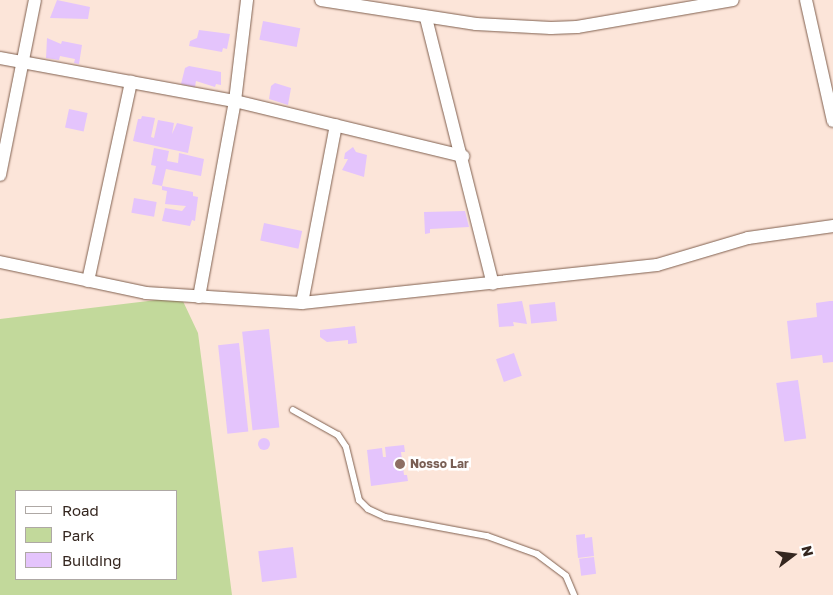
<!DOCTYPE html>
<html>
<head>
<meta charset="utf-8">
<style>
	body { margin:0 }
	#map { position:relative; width:833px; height:595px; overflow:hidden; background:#fce5d9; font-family:"Golos Text",sans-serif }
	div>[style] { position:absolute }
	.green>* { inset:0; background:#c2d99b }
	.building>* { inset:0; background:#e4c4fc; transform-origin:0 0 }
	.round { border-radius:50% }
	.roads { filter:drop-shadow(0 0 1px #80604f) drop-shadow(0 0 1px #80604f) }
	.lane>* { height:6px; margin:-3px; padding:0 3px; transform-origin:3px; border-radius:3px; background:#fff }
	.street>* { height:12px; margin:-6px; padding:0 6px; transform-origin:6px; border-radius:6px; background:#fff }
	.dots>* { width:14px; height:14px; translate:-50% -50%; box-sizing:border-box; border:2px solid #fff; border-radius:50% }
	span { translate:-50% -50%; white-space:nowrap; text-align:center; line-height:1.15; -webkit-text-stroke:5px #fff; paint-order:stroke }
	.education-label { font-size:12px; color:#785e54; font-weight:700 }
	.left { translate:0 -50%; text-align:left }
	.legend { position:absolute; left:15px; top:490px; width:162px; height:90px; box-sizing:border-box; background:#fff; border:1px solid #aea8a5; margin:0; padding:6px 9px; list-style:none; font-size:15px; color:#34261f }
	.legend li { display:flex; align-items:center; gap:10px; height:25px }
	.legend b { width:25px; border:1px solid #aea8a5 }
	.north { position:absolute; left:768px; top:530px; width:50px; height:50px; -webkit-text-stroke:4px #fff; paint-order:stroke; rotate:75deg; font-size:14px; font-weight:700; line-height:20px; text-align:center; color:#34261f }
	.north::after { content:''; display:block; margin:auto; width:18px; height:22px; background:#34261f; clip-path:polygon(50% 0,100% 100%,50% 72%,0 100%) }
</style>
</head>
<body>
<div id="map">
	<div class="green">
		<i style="clip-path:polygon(evenodd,181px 297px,198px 333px,232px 595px,0 595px,0 319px,181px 297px,16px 491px,176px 491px,176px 579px,16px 579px,16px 491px)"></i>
	</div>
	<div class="building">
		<i style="clip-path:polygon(57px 0,90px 7px,88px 19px,50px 18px)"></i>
		<i style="left:263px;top:21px;width:38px;height:19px;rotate:11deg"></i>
		<i style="clip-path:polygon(199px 30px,230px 34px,227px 49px,223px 48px,222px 52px,189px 46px,190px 41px,197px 38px)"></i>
		<i style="clip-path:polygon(47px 38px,61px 44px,62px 41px,82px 45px,79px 64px,74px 63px,75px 59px,60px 56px,59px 60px,46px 58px)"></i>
		<i style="clip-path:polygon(189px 66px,221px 72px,221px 85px,216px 84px,215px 87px,196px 81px,195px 87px,181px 84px,185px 68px)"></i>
		<i style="clip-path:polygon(275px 83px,291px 88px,288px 105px,269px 99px,271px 86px)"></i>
		<i style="left:69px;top:109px;width:19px;height:19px;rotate:12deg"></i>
		<i style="clip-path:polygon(142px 116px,155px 118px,151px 137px,154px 138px,158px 120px,174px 123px,172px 134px,177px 123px,193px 127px,188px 153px,133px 141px,138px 119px,141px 119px)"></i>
		<i style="clip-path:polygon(353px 147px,356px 152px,367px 155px,364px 177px,342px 170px,348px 159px,344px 159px,345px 153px)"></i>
		<i style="clip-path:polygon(154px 148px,169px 151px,167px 161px,178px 163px,179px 153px,204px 159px,201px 176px,166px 169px,162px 186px,152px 184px,156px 166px,151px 165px)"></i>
		<i style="clip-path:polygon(162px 186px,193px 192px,193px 196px,198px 197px,195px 221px,192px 220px,190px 226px,162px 221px,165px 208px,182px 211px,186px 206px,165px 204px,167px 191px,162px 190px)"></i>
		<i style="left:134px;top:198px;width:23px;height:15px;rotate:10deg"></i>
		<i style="clip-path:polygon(465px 211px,469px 227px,430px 229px,430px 233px,425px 234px,424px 212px)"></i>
		<i style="left:264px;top:223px;width:39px;height:18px;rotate:12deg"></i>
		<i style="clip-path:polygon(522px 301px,527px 324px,513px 322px,514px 326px,499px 327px,497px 304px)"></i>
		<i style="clip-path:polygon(830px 301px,833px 301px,833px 362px,823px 363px,822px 355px,791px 359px,787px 321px,817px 317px,816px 303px)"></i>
		<i style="left:555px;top:302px;width:19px;height:26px;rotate:84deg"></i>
		<i style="clip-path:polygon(355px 326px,357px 343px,348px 344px,348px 340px,327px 342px,320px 337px,320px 330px)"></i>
		<i style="left:269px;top:329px;width:99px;height:27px;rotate:84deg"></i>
		<i style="left:239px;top:343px;width:89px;height:21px;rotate:84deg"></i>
		<i style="left:514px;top:353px;width:24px;height:19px;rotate:71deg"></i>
		<i style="left:798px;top:380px;width:59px;height:22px;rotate:82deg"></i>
		<i class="round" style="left:258px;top:438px;width:12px;height:12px"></i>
		<i style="clip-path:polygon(404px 445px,405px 452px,401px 452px,404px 475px,407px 475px,408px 481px,371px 486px,367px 450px,382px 448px,383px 457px,386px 457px,385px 447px)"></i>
		<i style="clip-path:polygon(585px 534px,585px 538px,592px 537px,594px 556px,578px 558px,576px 535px)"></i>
		<i style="left:293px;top:547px;width:31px;height:35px;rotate:83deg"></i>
		<i style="left:594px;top:557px;width:17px;height:15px;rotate:83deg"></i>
	</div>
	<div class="roads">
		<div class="lane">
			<i style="left:293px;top:410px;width:51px;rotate:29.1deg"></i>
			<i style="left:338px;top:435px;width:14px;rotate:56deg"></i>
			<i style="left:346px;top:447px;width:55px;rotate:76.2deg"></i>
			<i style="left:359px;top:500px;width:13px;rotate:45deg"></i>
			<i style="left:368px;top:509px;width:19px;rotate:25deg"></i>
			<i style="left:385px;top:517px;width:104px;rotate:10.6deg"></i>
			<i style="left:487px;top:536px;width:53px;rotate:19.8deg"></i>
			<i style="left:537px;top:554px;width:36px;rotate:37deg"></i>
			<i style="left:566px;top:576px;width:21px;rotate:67deg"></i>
		</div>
		<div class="street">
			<i style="left:321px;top:0;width:157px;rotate:8.8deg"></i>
			<i style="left:476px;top:24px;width:75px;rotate:3.1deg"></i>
			<i style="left:551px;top:28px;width:26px;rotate:-2deg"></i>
			<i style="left:577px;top:27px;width:158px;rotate:-9.8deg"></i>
			<i style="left:806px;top:0;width:124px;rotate:77.4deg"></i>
			<i style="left:426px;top:18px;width:274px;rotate:75.9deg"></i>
			<i style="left:0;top:58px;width:239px;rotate:10.4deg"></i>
			<i style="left:235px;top:101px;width:235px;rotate:13.6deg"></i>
			<i style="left:0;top:175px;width:178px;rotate:-78.7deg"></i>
			<i style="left:0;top:262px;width:149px;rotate:12deg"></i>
			<i style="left:146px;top:293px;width:156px;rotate:3.7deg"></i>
			<i style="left:302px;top:303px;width:357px;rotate:-6.1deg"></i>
			<i style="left:657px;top:265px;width:95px;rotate:-16.5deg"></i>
			<i style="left:748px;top:238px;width:86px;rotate:-8deg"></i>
			<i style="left:88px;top:281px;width:204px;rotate:-77.8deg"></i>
			<i style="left:199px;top:297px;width:199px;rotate:-79.6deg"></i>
			<i style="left:235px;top:101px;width:102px;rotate:-83.2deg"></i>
			<i style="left:302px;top:303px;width:181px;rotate:-79.2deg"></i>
		</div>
	</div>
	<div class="dots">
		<i style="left:400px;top:464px;background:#8d6e63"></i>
	</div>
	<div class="education-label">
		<span class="left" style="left:410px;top:464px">Nosso Lar</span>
	</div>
	<ul class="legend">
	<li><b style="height:6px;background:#fff"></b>Road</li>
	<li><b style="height:14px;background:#c2d99b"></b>Park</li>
	<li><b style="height:14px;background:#e4c4fc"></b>Building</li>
	</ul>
	<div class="north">N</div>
</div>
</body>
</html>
